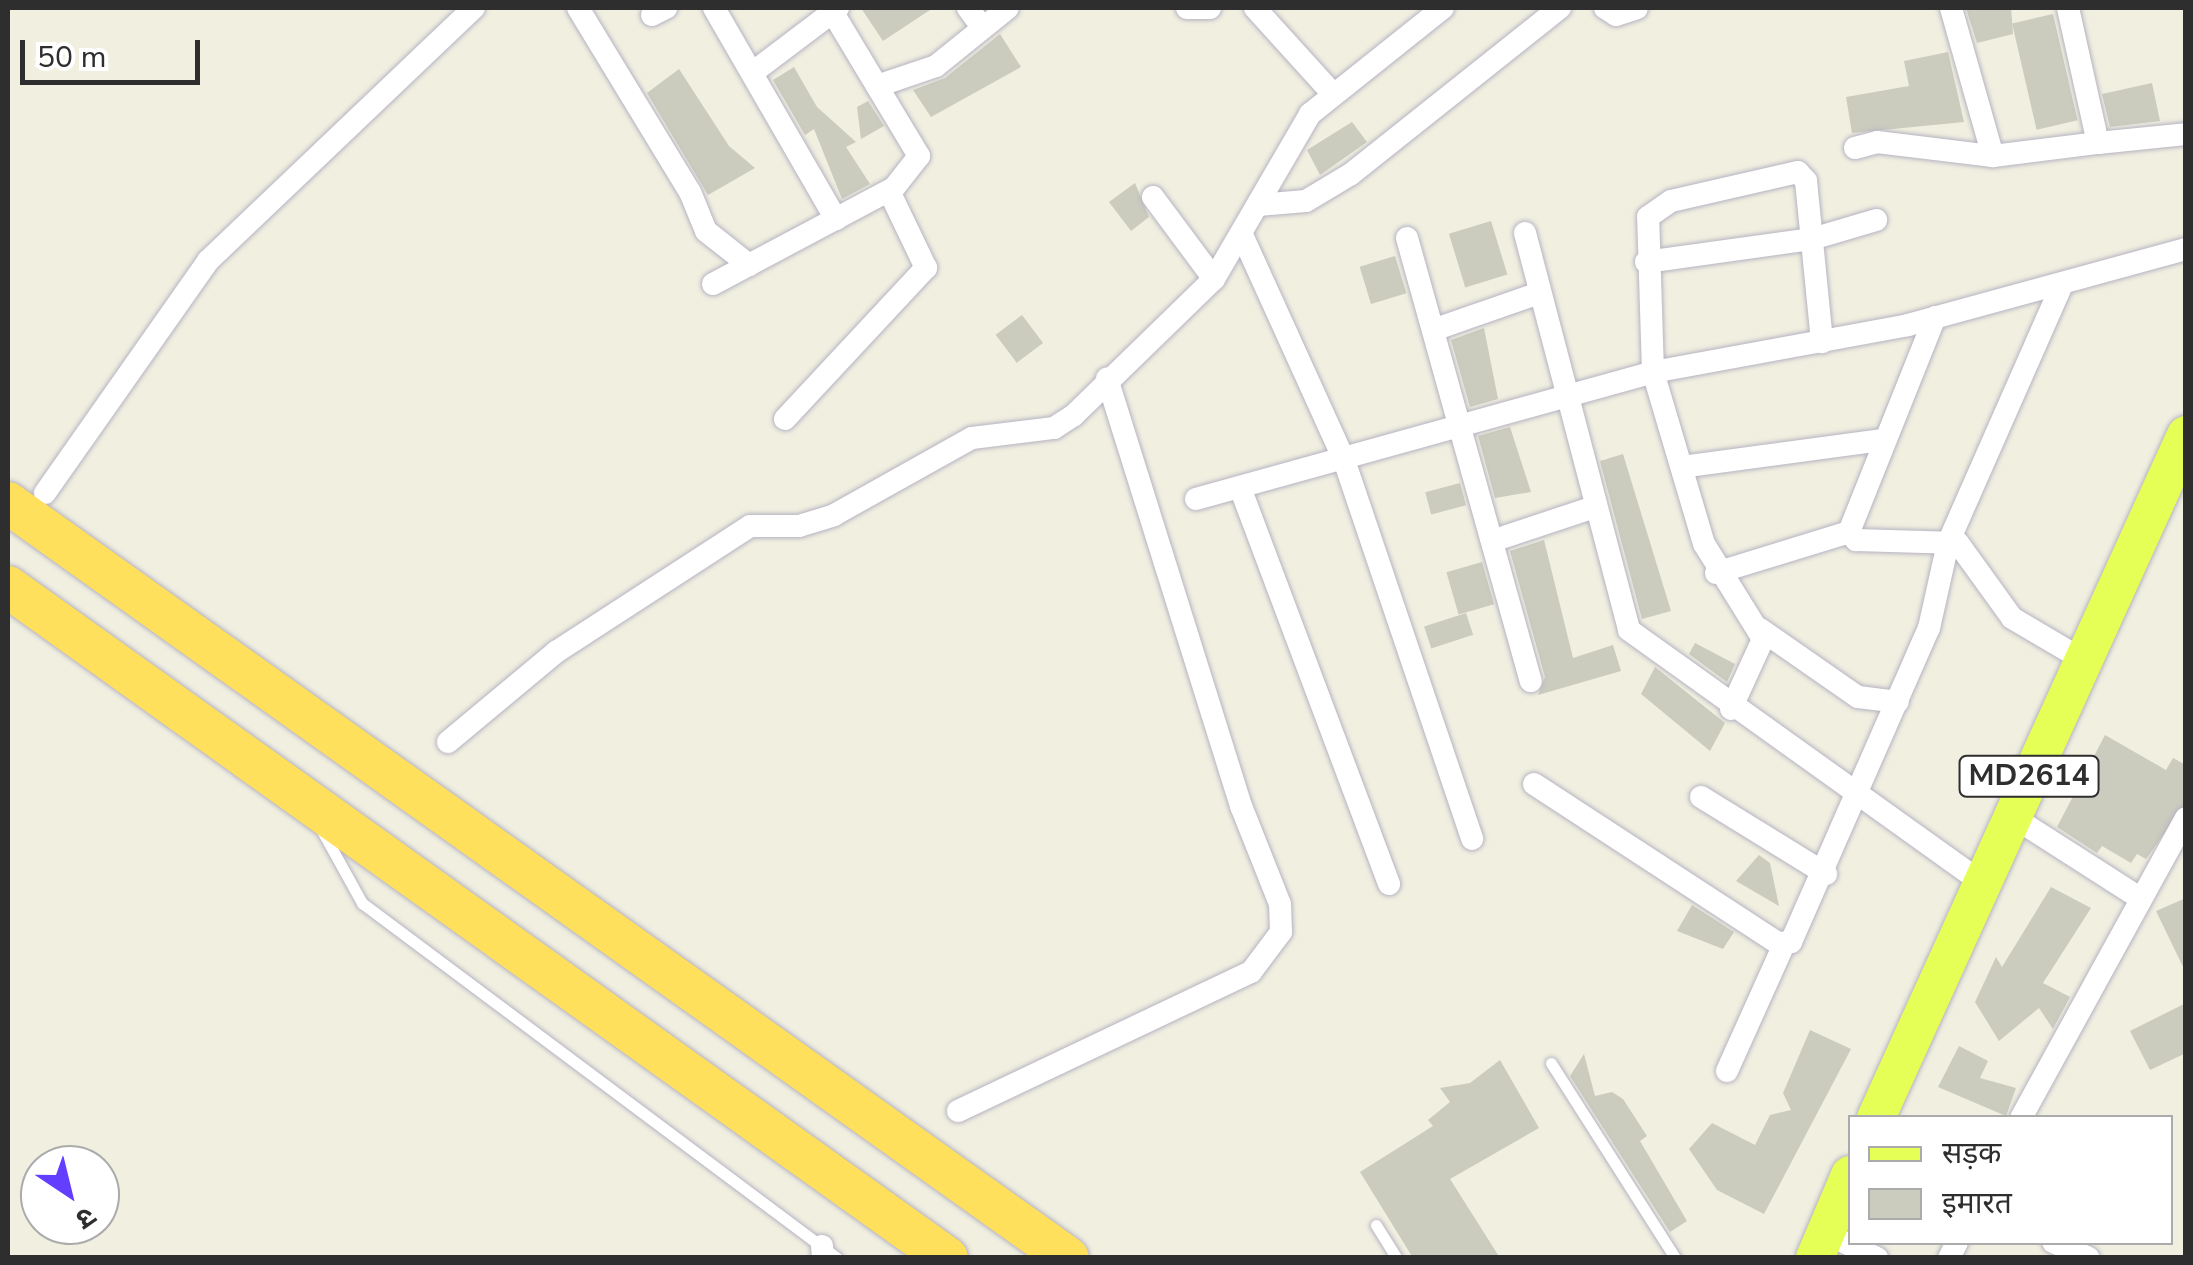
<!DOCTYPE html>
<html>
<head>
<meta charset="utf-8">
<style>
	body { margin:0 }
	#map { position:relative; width:2193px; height:1265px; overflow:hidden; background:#f0efe0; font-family:"Nunito Sans","Noto Sans Devanagari",sans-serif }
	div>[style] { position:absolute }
	.building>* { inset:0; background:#cbcbbe; transform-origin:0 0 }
	.roads { filter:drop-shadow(0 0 2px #b6b3c2) drop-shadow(0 0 2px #b6b3c2) }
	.lane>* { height:11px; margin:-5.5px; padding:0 5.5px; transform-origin:5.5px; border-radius:5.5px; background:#fff }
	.street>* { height:22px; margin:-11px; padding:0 11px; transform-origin:11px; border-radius:11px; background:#fff }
	.primary>* { height:38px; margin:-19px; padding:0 19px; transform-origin:19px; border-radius:19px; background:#e6ff56 }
	.highway>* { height:42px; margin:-21px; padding:0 21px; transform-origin:21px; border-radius:21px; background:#ffe05c }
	span { translate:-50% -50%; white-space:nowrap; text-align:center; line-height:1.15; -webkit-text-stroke:9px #fff; paint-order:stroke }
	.shield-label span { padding:2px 8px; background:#fff; border:2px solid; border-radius:8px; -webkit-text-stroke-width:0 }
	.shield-label { font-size:30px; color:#2e2e2e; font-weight:700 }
	.frame { position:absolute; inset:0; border:10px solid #2e2e2e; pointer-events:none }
	.legend { position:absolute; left:1848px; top:1115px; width:325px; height:130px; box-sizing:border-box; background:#fff; border:2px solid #ababab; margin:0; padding:12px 18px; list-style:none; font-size:30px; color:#2e2e2e }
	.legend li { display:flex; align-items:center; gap:20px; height:50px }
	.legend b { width:50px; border:2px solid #ababab }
	.north { position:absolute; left:20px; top:1145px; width:100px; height:100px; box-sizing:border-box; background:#fff; border:2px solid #ababab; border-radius:50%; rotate:145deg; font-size:28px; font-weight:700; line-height:40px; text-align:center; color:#2e2e2e }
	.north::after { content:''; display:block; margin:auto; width:35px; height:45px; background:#633eff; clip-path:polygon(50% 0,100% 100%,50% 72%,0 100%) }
	.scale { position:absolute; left:20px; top:40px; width:180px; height:45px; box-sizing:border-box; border:5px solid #2e2e2e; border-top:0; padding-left:12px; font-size:30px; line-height:35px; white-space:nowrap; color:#2e2e2e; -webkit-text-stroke:8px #fff; paint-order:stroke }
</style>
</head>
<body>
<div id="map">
	<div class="building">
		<i style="clip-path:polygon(861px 8px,933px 8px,883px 41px)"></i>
		<i style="clip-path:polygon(1966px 8px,2011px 8px,2013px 34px,1977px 43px)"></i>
		<i style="left:2053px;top:14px;width:109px;height:42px;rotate:77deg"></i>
		<i style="clip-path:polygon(1000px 34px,1021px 67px,931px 117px,913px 90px,945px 78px)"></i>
		<i style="clip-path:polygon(1948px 52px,1964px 122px,1852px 133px,1846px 97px,1909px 86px,1904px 61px)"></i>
		<i style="clip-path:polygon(794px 67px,817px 107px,856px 142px,846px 147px,870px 184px,842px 199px,814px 129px,805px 135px,773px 80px)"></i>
		<i style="clip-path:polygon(679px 69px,729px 146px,755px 168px,708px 195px,647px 93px)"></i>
		<i style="clip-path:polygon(2152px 83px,2160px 121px,2110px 127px,2102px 94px)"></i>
		<i style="clip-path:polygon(868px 101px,884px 126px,861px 139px,857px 107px)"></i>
		<i style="clip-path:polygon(1352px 122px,1367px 142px,1320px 175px,1307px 150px)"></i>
		<i style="clip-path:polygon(1135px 183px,1149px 217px,1131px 231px,1109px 202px)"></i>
		<i style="left:1491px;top:221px;width:56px;height:44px;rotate:73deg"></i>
		<i style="left:1395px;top:256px;width:39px;height:37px;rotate:73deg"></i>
		<i style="left:1022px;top:315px;width:35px;height:33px;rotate:53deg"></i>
		<i style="clip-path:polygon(1484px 328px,1498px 399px,1470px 407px,1451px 340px)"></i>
		<i style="clip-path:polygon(1510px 427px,1531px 492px,1495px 498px,1478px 436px)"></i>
		<i style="clip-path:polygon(1623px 454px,1671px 611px,1642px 619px,1600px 461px)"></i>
		<i style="left:1460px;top:483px;width:23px;height:36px;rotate:75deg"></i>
		<i style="clip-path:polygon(1544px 540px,1573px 658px,1613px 645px,1621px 671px,1538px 695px,1545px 677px,1510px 551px)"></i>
		<i style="left:1482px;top:562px;width:44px;height:37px;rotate:74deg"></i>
		<i style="left:1466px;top:613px;width:23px;height:44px;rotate:72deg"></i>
		<i style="clip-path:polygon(1695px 643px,1735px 664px,1727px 682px,1689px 654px)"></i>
		<i style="clip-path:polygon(1655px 667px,1725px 723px,1710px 751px,1641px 694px)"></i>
		<i style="clip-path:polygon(2105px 735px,2166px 770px,2173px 758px,2186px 765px,2186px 803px,2146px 859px,2137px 854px,2131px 863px,2102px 846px,2097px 853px,2057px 827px)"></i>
		<i style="clip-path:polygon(1759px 855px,1770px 863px,1779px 906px,1736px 881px)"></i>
		<i style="clip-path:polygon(2051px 887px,2091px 908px,2043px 983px,2070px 997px,2053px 1029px,2039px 1008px,1999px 1041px,1975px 1002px,1996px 957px,2002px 967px)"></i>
		<i style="clip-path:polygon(2186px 898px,2186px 973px,2156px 911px)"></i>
		<i style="clip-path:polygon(1692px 905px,1734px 932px,1723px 949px,1677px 931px)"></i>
		<i style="clip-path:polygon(2186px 1003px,2186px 1053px,2150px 1070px,2130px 1031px)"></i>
		<i style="clip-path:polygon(1810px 1030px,1851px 1049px,1764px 1214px,1717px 1190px,1689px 1149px,1712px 1123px,1755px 1145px,1770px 1115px,1791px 1110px,1783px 1093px)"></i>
		<i style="clip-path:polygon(1959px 1046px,1988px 1061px,1980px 1078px,2016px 1088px,2006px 1116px,1938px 1087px)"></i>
		<i style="clip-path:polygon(1584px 1054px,1595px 1096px,1612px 1092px,1623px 1099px,1647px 1136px,1640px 1141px,1687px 1221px,1670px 1232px,1570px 1076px)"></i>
		<i style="clip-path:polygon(1500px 1060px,1539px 1128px,1450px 1179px,1500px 1258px,1413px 1258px,1360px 1172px,1433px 1126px,1428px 1120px,1450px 1102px,1440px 1088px,1470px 1083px)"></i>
	</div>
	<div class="roads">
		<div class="lane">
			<i style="left:321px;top:829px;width:85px;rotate:61deg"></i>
			<i style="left:362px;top:903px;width:593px;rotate:36.77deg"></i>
			<i style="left:1551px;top:1063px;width:231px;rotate:57.5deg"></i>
			<i style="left:1376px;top:1225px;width:39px;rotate:58deg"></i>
		</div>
		<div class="street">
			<i style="left:578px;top:8px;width:215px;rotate:58.7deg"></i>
			<i style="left:690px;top:192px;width:42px;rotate:67.7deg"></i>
			<i style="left:706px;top:231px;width:55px;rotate:38.3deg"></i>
			<i style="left:714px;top:8px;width:244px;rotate:60deg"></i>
			<i style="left:968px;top:8px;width:14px;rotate:54deg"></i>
			<i style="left:1187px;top:8px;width:23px"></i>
			<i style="left:1255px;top:8px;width:116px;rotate:47.8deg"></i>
			<i style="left:1605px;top:8px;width:13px;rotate:32deg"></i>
			<i style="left:1616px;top:15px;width:22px;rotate:-18deg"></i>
			<i style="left:1951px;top:8px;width:154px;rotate:74.2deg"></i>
			<i style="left:1993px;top:156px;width:106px;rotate:-7.1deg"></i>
			<i style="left:2068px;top:8px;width:138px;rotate:77.5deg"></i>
			<i style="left:2098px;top:143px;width:88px;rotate:-5.8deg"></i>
			<i style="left:652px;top:15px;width:16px;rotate:-27deg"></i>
			<i style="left:752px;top:73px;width:108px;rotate:-37.1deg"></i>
			<i style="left:877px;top:86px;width:62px;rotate:-18.7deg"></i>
			<i style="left:936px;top:66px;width:92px;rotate:-38.9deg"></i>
			<i style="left:1855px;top:148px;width:23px;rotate:-15deg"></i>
			<i style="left:1877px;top:142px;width:117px;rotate:6.9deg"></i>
			<i style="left:1153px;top:197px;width:102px;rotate:53.4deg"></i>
			<i style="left:1258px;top:205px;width:48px;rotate:-4.8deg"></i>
			<i style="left:1306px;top:201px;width:52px;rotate:-31deg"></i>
			<i style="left:1351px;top:174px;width:267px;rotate:-38.5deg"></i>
			<i style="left:1525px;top:233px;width:410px;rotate:75.3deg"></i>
			<i style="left:1629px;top:630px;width:431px;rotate:35.6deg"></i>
			<i style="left:1243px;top:237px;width:245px;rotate:65.6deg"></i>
			<i style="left:1344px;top:460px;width:400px;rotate:71.3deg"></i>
			<i style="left:1407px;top:238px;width:460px;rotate:74.4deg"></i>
			<i style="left:1646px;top:262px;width:168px;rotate:-7.9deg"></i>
			<i style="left:1812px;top:239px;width:67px;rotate:-16.5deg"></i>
			<i style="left:713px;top:284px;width:200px;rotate:-28deg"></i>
			<i style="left:1935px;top:317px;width:232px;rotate:111.8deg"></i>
			<i style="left:1849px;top:532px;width:11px;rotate:49deg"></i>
			<i style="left:1856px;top:540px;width:102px;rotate:1.7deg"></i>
			<i style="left:1958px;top:543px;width:92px;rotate:54.2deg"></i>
			<i style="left:2012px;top:618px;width:85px;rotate:30.5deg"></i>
			<i style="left:1433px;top:330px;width:112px;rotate:-19.2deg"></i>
			<i style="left:785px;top:419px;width:207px;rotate:-47deg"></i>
			<i style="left:926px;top:268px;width:83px;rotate:-115.6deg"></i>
			<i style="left:890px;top:193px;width:47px;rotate:-51.9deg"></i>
			<i style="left:919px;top:156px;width:173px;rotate:-121deg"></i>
			<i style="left:1682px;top:467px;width:203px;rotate:-7.7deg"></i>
			<i style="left:1241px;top:490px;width:421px;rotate:69.4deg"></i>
			<i style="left:45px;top:493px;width:284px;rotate:-54.9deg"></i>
			<i style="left:208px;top:261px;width:367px;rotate:-43.6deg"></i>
			<i style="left:1196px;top:499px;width:474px;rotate:-15.5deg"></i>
			<i style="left:1653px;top:372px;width:259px;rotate:-10.4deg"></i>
			<i style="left:1908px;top:325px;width:288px;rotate:-15.3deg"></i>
			<i style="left:1492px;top:541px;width:104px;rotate:-18.4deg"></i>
			<i style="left:1716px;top:573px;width:139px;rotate:-17.1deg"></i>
			<i style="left:1760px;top:629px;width:119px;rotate:34.8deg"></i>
			<i style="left:1858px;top:697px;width:40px;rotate:7.1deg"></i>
			<i style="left:1731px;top:709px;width:77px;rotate:-65.4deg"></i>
			<i style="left:1763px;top:639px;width:112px;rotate:-121.8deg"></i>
			<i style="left:1704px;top:544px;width:179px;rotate:-106.5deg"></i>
			<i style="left:1653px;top:372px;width:155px;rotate:-91.8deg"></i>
			<i style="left:1648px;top:217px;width:28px;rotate:-35deg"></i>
			<i style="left:1671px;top:201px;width:130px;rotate:-12.9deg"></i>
			<i style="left:1798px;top:172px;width:12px;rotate:48deg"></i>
			<i style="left:1806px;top:181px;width:162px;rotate:84.3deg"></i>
			<i style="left:448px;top:742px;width:141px;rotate:-39.8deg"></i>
			<i style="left:556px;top:652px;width:231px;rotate:-33deg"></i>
			<i style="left:750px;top:526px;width:49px"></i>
			<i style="left:799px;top:526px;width:37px;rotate:-17deg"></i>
			<i style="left:834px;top:515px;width:158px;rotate:-29.2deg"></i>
			<i style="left:972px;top:438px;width:83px;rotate:-7deg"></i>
			<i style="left:1054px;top:428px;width:24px;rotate:-33deg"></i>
			<i style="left:1074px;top:415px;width:195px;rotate:-44.2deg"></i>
			<i style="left:1214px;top:279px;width:191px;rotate:-59.8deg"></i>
			<i style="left:1310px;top:114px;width:170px;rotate:-38.6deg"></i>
			<i style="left:1534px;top:784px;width:291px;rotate:33.1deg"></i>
			<i style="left:1778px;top:943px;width:13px;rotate:-4deg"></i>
			<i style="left:1791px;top:942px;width:343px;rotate:-66.3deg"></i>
			<i style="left:1929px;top:628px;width:87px;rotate:-77.4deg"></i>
			<i style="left:1948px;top:543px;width:280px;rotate:-66.2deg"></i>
			<i style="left:1701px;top:797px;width:147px;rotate:31.6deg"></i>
			<i style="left:2010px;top:815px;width:154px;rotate:32.6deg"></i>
			<i style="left:1727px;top:1071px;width:139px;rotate:-65.8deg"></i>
			<i style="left:958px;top:1111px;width:324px;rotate:-25.4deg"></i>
			<i style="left:1251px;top:972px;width:50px;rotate:-53.1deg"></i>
			<i style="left:1281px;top:932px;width:28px;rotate:-92deg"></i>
			<i style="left:1280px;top:904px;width:105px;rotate:-111.7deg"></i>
			<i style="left:1241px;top:806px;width:448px;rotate:-107.4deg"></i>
			<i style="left:2021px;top:1118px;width:342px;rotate:-61.2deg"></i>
			<i style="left:1825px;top:1233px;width:58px;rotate:25.7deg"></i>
			<i style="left:2053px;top:1242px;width:39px;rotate:24deg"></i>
			<i style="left:822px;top:1246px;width:12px;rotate:85deg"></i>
			<i style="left:1949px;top:1258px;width:18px;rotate:-63deg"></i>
		</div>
		<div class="primary">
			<i style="left:1876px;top:1118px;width:750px;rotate:-65.59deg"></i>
			<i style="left:1815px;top:1258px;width:90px;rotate:-67.1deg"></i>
		</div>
		<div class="highway">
			<i style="left:8px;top:503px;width:1301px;rotate:35.46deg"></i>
			<i style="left:8px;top:587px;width:1154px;rotate:35.55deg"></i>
		</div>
	</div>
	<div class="shield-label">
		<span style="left:2029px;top:776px">MD2614</span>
	</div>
	<div class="frame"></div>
	<ul class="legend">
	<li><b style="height:12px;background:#e6ff56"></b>सड़क</li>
	<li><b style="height:28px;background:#cbcbbe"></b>इमारत</li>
	</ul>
	<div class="north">उ</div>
	<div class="scale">50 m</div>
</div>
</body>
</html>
